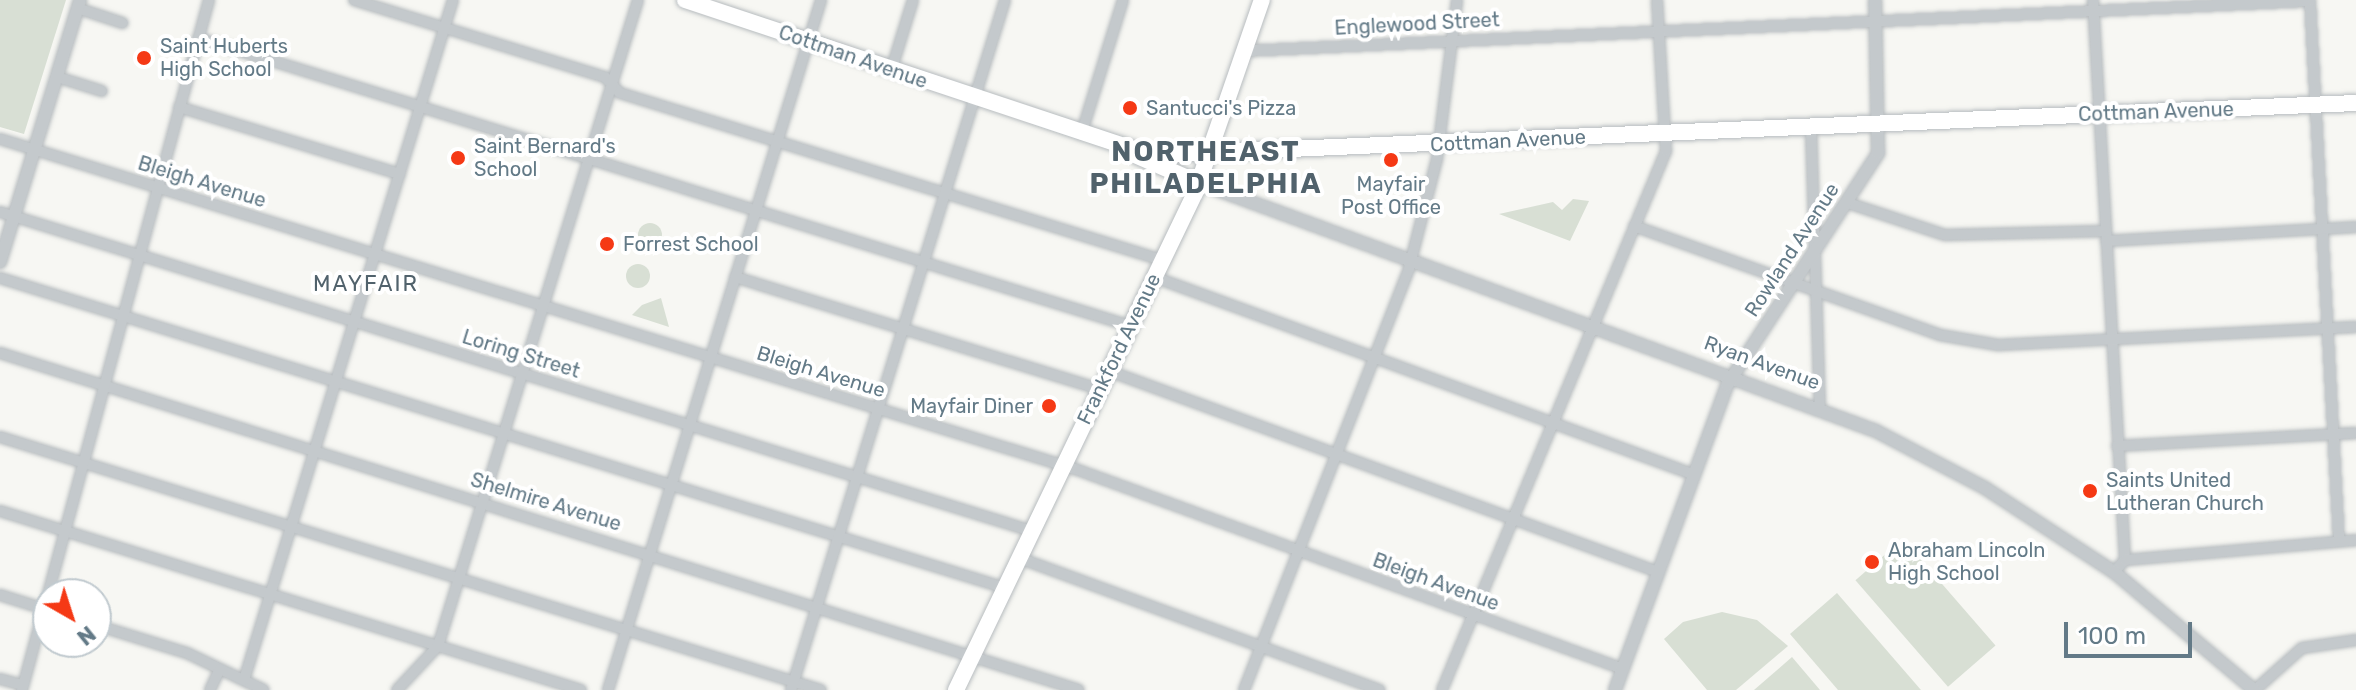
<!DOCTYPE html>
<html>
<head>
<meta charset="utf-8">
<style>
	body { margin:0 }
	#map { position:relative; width:2356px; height:690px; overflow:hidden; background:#f7f7f3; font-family:Rubik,sans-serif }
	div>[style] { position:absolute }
	.green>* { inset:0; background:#d8dfd4; transform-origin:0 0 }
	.round { border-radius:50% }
	.roads { filter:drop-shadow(0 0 2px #b7bcbf) drop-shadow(0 0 2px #b7bcbf) }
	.minor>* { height:10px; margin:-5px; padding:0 5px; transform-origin:5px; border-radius:5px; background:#c4c9cc }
	.tertiary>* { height:12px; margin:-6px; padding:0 6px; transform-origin:6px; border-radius:6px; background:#c4c9cc }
	.primary>* { height:16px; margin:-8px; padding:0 8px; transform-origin:8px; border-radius:8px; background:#fff }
	.dots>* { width:22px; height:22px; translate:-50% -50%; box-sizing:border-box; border:4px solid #fff; border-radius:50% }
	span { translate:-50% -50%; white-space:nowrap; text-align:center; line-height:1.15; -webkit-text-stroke:8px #fff; paint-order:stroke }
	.street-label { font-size:20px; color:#637a87 }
	.poi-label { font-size:20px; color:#637a87 }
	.left { translate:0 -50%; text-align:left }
	.right { translate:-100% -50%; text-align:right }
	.neighbourhood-label { font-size:22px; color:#51626c; letter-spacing:2px }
	.district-label { font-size:28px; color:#51626c; font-weight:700; letter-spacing:2px }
	.north { position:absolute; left:32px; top:578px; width:80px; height:80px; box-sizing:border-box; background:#fff; border:2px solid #c1cacf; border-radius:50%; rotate:141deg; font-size:22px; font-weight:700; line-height:32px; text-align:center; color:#637a87 }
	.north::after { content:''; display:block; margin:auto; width:28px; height:36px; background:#f53915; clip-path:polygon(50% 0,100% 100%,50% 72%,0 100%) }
	.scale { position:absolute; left:2064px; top:622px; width:128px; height:36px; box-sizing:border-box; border:4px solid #637a87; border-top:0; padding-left:10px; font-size:24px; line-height:28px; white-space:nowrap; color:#637a87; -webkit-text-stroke:6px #fff; paint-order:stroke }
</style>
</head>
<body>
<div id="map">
	<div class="green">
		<i style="clip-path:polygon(0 0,66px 0,24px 134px,0 127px)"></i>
		<i style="clip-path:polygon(1573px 199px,1589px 201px,1570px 241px,1499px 214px,1553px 202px,1562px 210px)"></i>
		<i class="round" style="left:638px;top:223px;width:24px;height:24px"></i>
		<i class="round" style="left:626px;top:264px;width:24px;height:24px"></i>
		<i style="clip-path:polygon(661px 298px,669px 327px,632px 315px,642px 305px)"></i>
		<i style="left:1903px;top:539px;width:141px;height:63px;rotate:49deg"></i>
		<i style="clip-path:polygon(1837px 593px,1921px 690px,1838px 690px,1790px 634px)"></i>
		<i style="clip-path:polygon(1722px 612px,1757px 620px,1788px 646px,1736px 690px,1707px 690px,1664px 639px,1683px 622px)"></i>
		<i style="clip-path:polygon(1792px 657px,1820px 690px,1754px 690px)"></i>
	</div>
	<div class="roads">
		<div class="minor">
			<i style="left:354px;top:0;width:263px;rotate:17.1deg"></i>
			<i style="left:605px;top:77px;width:22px;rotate:47deg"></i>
			<i style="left:620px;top:93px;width:567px;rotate:17.13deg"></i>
			<i style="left:2093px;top:0;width:561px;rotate:86.73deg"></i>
			<i style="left:2125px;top:560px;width:16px;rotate:133deg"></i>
			<i style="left:2310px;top:0;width:542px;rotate:86.93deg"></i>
			<i style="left:77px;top:8px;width:48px;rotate:18.1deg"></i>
			<i style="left:198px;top:38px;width:975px;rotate:17.17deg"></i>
			<i style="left:1245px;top:51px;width:1066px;rotate:-2.69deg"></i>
			<i style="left:891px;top:71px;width:74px;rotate:-72.8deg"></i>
			<i style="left:57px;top:77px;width:47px;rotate:17.3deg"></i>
			<i style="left:179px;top:107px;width:231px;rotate:16.9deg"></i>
			<i style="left:1811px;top:127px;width:279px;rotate:88.2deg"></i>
			<i style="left:1081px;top:135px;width:141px;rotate:-72.7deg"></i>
			<i style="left:0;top:139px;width:1128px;rotate:17.07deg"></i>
			<i style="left:1078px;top:470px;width:580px;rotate:20.06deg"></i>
			<i style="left:1848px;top:203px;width:102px;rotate:18.3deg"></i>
			<i style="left:1945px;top:235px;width:161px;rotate:-1.4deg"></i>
			<i style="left:0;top:212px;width:1080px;rotate:17.18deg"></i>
			<i style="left:1634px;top:226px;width:325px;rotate:19.6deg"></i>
			<i style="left:1940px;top:335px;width:59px;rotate:9.8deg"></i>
			<i style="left:1998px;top:345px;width:358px;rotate:-2.9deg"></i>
			<i style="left:2106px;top:241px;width:250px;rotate:-3.2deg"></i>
			<i style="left:735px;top:277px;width:382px;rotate:17.1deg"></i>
			<i style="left:1154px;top:277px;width:576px;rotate:20.1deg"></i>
			<i style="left:0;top:278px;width:1052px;rotate:17.14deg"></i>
			<i style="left:0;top:353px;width:1130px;rotate:17.34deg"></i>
			<i style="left:1109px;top:371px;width:585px;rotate:20.11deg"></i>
			<i style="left:0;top:437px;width:859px;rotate:17.13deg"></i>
			<i style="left:2117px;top:446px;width:239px;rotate:-3.1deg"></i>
			<i style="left:0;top:511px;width:608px;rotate:17.12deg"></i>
			<i style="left:1019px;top:558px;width:384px;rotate:20.1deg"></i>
			<i style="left:2125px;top:560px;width:232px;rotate:-4.9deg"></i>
			<i style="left:0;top:595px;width:50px;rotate:17.4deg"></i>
			<i style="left:96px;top:625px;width:95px;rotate:17.1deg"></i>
			<i style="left:187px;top:653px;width:85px;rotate:25.7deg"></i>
			<i style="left:0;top:679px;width:24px;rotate:15deg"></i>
			<i style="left:244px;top:680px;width:711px;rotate:-72.92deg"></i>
			<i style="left:22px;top:690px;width:715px;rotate:-74.84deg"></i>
			<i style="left:210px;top:690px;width:23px;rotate:-65deg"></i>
			<i style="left:397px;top:690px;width:60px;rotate:-47deg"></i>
			<i style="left:438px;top:646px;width:676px;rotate:-72.8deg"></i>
			<i style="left:608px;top:690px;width:722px;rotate:-72.84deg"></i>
			<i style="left:791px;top:690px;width:722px;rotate:-72.77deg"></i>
			<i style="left:1244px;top:690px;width:453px;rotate:-68.6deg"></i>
			<i style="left:1409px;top:268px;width:113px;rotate:-75.6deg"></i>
			<i style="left:1437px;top:159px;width:160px;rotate:-82.8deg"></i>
			<i style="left:1442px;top:690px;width:584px;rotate:-67.43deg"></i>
			<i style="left:1666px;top:151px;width:151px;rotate:-93.4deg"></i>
			<i style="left:2255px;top:690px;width:63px;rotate:-41.8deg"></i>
			<i style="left:2302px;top:648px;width:55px;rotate:-8.4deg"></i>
		</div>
		<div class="tertiary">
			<i style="left:1199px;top:183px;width:721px;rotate:20.12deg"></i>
			<i style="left:1876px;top:431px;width:123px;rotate:27.6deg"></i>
			<i style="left:1985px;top:488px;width:154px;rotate:33.1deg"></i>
			<i style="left:2114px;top:572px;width:183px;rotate:40.1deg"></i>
			<i style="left:0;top:262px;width:274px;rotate:-73deg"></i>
			<i style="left:1615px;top:690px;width:325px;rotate:-69.8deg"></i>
			<i style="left:1727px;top:385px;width:277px;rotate:-56.9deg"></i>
			<i style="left:1878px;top:153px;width:153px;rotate:-91.1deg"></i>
		</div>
		<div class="primary">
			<i style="left:685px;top:0;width:490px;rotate:18.4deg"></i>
			<i style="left:1150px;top:155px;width:1207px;rotate:-2.47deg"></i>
			<i style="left:1137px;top:156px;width:68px;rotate:23.5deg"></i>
			<i style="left:956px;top:690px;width:551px;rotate:-64.32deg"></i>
			<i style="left:1195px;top:193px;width:204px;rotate:-70.9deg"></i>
		</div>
	</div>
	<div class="dots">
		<i style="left:144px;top:58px;background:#f53915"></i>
		<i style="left:1130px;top:108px;background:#f53915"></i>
		<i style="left:458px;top:158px;background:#f53915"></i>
		<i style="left:1391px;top:160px;background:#f53915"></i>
		<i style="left:607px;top:244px;background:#f53915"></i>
		<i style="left:1049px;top:406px;background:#f53915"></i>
		<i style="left:2090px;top:491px;background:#f53915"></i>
		<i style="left:1872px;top:562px;background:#f53915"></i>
	</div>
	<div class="street-label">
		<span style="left:1417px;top:24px;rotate:-3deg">Englewood Street</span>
		<span style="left:853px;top:57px;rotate:19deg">Cottman Avenue</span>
		<span style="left:2156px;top:112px;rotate:-2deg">Cottman Avenue</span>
		<span style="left:1508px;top:141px;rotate:-3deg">Cottman Avenue</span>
		<span style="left:202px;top:182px;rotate:17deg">Bleigh Avenue</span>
		<span style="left:1792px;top:250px;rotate:-57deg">Rowland Avenue</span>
		<span style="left:1119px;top:349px;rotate:-64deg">Frankford Avenue</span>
		<span style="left:521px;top:354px;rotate:17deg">Loring Street</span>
		<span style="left:1762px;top:363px;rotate:20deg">Ryan Avenue</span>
		<span style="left:821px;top:372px;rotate:17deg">Bleigh Avenue</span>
		<span style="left:546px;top:502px;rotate:17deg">Shelmire Avenue</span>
		<span style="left:1436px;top:582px;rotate:20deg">Bleigh Avenue</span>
	</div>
	<div class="poi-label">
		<span class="left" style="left:160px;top:58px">Saint Huberts<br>High School</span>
		<span class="left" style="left:1146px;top:108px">Santucci's Pizza</span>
		<span class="left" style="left:474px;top:158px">Saint Bernard's<br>School</span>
		<span style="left:1391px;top:196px">Mayfair<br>Post Office</span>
		<span class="left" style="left:623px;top:244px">Forrest School</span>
		<span class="right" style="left:1033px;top:406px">Mayfair Diner</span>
		<span class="left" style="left:2106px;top:492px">Saints United<br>Lutheran Church</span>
		<span class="left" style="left:1888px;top:562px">Abraham Lincoln<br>High School</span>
	</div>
	<div class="neighbourhood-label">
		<span style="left:366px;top:284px">MAYFAIR</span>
	</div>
	<div class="district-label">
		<span style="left:1206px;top:168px">NORTHEAST<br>PHILADELPHIA</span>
	</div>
	<div class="north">N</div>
	<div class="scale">100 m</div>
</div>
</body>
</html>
